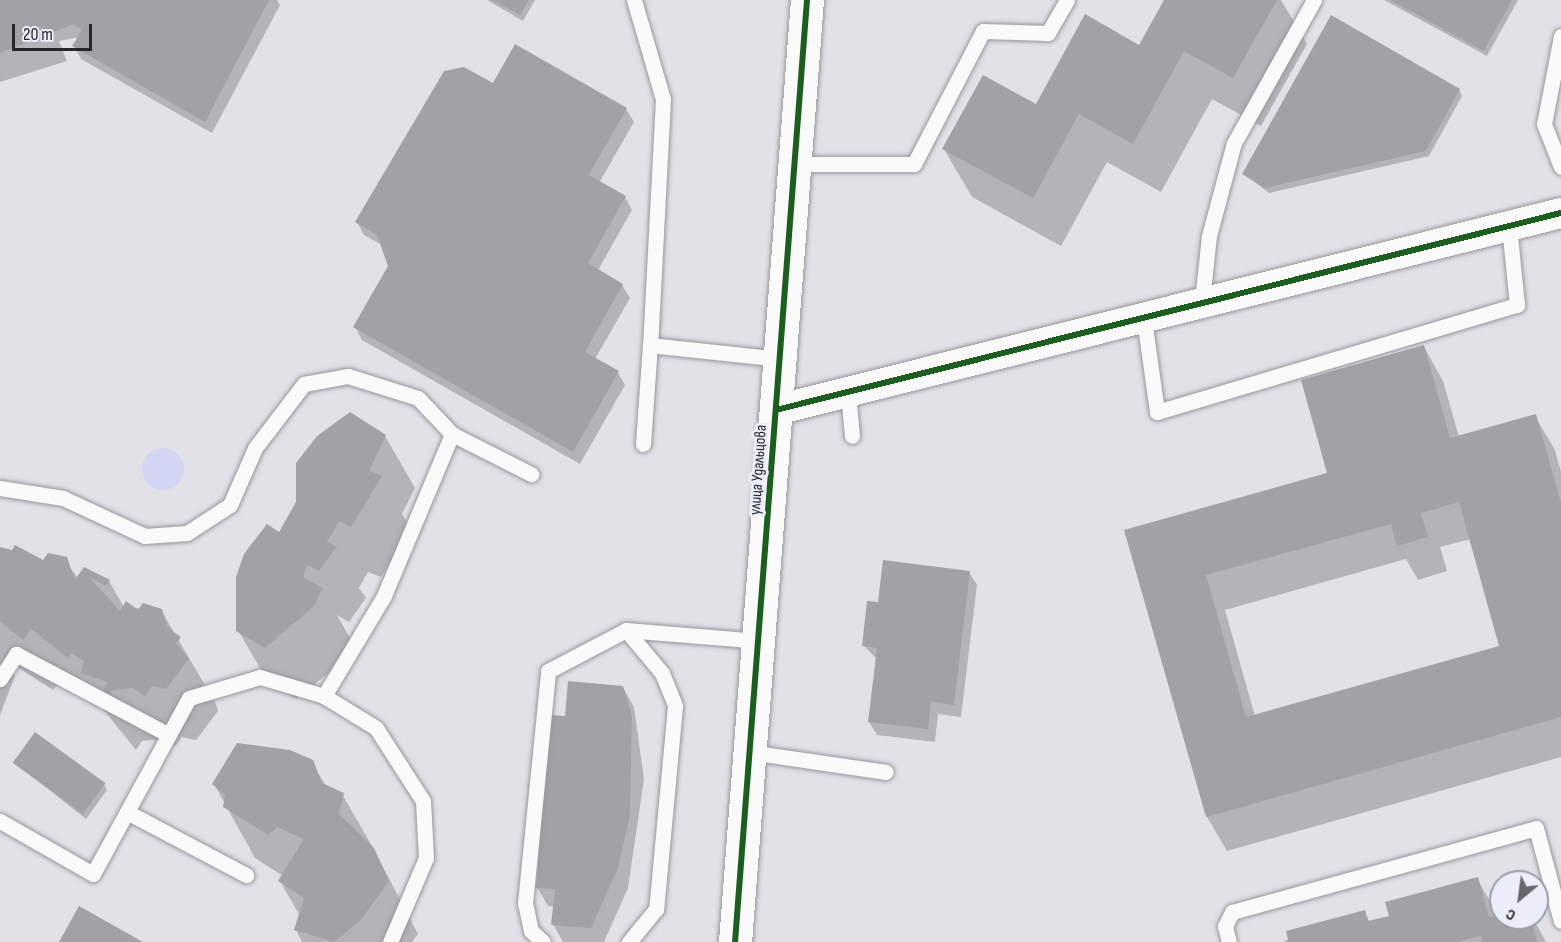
<!DOCTYPE html>
<html>
<head>
<meta charset="utf-8">
<style>
	body { margin:0 }
	#map { position:relative; width:1561px; height:942px; overflow:hidden; background:#e1e1e7; font-family:"Sofia Sans Condensed",sans-serif }
	div>[style] { position:absolute }
	.green>* { inset:0; background:#d2d5f4 }
	.round { border-radius:50% }
	.shadow>* { inset:0; background:#0003 }
	.building>* { inset:0; background:#a1a1a6; transform-origin:0 0 }
	.roads { filter:drop-shadow(0 0 2px #98989c) drop-shadow(0 0 2px #98989c) }
	.lane>* { height:15px; margin:-7.5px; padding:0 7.5px; transform-origin:7.5px; border-radius:7.5px; background:#fafafb }
	.street>* { height:30px; margin:-15px; padding:0 15px; transform-origin:15px; border-radius:15px; background:#fafafb }
	.secondary>* { height:33px; margin:-16.5px; padding:0 16.5px; transform-origin:16.5px; border-radius:16.5px; background:#fafafb }
	.cycleway>* { height:6px; margin:-3px; padding:0 3px; transform-origin:3px; border-radius:3px; background:#1b5e20 }
	span { translate:-50% -50%; white-space:nowrap; text-align:center; line-height:1.15; -webkit-text-stroke:6px #ebedf8; paint-order:stroke }
	.street-label { font-size:16px; color:#25262a }
	.north { position:absolute; left:1489px; top:870px; width:60px; height:60px; box-sizing:border-box; background:#ebedf8; border:2px solid #9c9da6; border-radius:50%; rotate:209deg; font-size:16px; font-weight:700; line-height:24px; text-align:center; color:#25262a }
	.north::after { content:''; display:block; margin:auto; width:21px; height:27px; background:#67676c; clip-path:polygon(50% 0,100% 100%,50% 72%,0 100%) }
	.scale { position:absolute; left:12px; top:24px; width:80px; height:27px; box-sizing:border-box; border:3px solid #25262a; border-top:0; padding-left:8px; font-size:18px; line-height:21px; white-space:nowrap; color:#25262a; -webkit-text-stroke:4px #ebedf8; paint-order:stroke }
</style>
</head>
<body>
<div id="map">
	<div class="green">
		<i class="round" style="left:142px;top:448px;width:42px;height:42px"></i>
	</div>
	<div class="shadow">
		<i style="clip-path:polygon(0 0,277px 0,280px 5px,212px 133px,81px 59px,74px 46px,80px 37px,59px 41px,67px 61px,0 82px)"></i>
		<i style="clip-path:polygon(487px 0,535px 0,523px 21px)"></i>
		<i style="clip-path:polygon(1166px 0,1281px 0,1307px 44px,1261px 126px,1212px 99px,1161px 192px,1107px 162px,1061px 246px,972px 197px,944px 149px,1036px 106px,1140px 47px)"></i>
		<i style="clip-path:polygon(1384px 0,1518px 0,1487px 56px)"></i>
		<i style="clip-path:polygon(494px 85px,626px 109px,634px 122px,599px 183px,625px 197px,632px 210px,598px 270px,622px 285px,630px 298px,595px 359px,618px 373px,625px 385px,580px 464px,362px 340px,355px 327px,390px 266px,382px 245px,364px 235px,357px 222px)"></i>
		<i style="clip-path:polygon(1459px 90px,1462px 96px,1429px 156px,1269px 193px,1244px 174px)"></i>
		<i style="clip-path:polygon(evenodd,1424px 347px,1443px 381px,1459px 437px,1535px 416px,1555px 450px,1561px 472px,1561px 757px,1227px 851px,1207px 817px,1126px 531px,1329px 474px,1424px 347px,1471px 539px,1501px 647px,1255px 716px,1225px 610px,1406px 559px,1418px 580px,1447px 571px,1440px 547px,1471px 539px)"></i>
		<i style="clip-path:polygon(385px 436px,415px 488px,402px 514px,411px 529px,381px 577px,368px 572px,359px 588px,366px 598px,349px 622px,337px 615px,351px 640px,331px 671px,296px 699px,268px 682px,238px 630px,280px 534px)"></i>
		<i style="clip-path:polygon(0 551px,43px 562px,49px 554px,60px 555px,78px 578px,85px 568px,109px 581px,124px 607px,161px 610px,216px 704px,218px 711px,196px 740px,182px 737px,175px 746px,164px 739px,142px 741px,136px 750px,102px 708px,61px 680px,53px 690px,5px 659px,15px 676px,0 715px)"></i>
		<i style="clip-path:polygon(969px 572px,977px 585px,961px 717px,938px 714px,935px 742px,877px 735px,869px 722px,877px 659px,863px 645px,879px 604px)"></i>
		<i style="clip-path:polygon(623px 687px,634px 707px,644px 779px,628px 888px,604px 942px,563px 942px,553px 924px,555px 907px,548px 906px,537px 887px,567px 718px)"></i>
		<i style="clip-path:polygon(311px 761px,326px 786px,342px 794px,372px 846px,418px 934px,412px 942px,302px 942px,296px 930px,300px 916px,280px 881px,283px 876px,255px 858px,214px 784px)"></i>
		<i style="clip-path:polygon(14px 762px,104px 784px,107px 790px,86px 819px)"></i>
		<i style="clip-path:polygon(1477px 879px,1499px 916px,1533px 918px,1546px 942px,1286px 942px,1364px 912px,1370px 922px,1391px 917px)"></i>
	</div>
	<div class="building">
		<i style="clip-path:polygon(0 0,269px 0,205px 122px,72px 46px,82px 30px,74px 24px,0 53px)"></i>
		<i style="clip-path:polygon(492px 0,529px 0,520px 15px)"></i>
		<i style="clip-path:polygon(1164px 0,1277px 0,1233px 78px,1184px 51px,1133px 144px,1079px 114px,1033px 198px,942px 149px,983px 75px,1036px 104px,1085px 14px,1139px 45px)"></i>
		<i style="clip-path:polygon(1390px 0,1512px 0,1484px 51px)"></i>
		<i style="clip-path:polygon(1331px 15px,1460px 89px,1426px 151px,1265px 188px,1242px 174px)"></i>
		<i style="clip-path:polygon(515px 44px,627px 108px,589px 175px,626px 196px,588px 263px,623px 284px,585px 352px,619px 371px,573px 452px,353px 327px,388px 266px,377px 235px,355px 222px,444px 71px,464px 67px,493px 83px)"></i>
		<i style="clip-path:polygon(evenodd,1424px 345px,1450px 438px,1536px 414px,1561px 503px,1561px 717px,1206px 817px,1124px 530px,1327px 473px,1301px 380px,1424px 345px,1459px 502px,1499px 646px,1246px 717px,1206px 575px,1391px 524px,1397px 546px,1428px 537px,1421px 513px,1459px 502px)"></i>
		<i style="clip-path:polygon(350px 412px,386px 435px,369px 471px,382px 476px,351px 527px,339px 521px,327px 542px,337px 546px,319px 571px,307px 565px,303px 577px,323px 588px,313px 607px,265px 648px,236px 631px,236px 577px,244px 554px,267px 524px,279px 532px,296px 502px,296px 463px,317px 436px)"></i>
		<i style="clip-path:polygon(15px 545px,43px 560px,48px 553px,67px 557px,75px 580px,84px 567px,110px 580px,106px 586px,89px 577px,120px 611px,126px 601px,138px 610px,143px 603px,162px 609px,167px 627px,181px 637px,176px 643px,189px 659px,166px 689px,152px 686px,145px 696px,133px 688px,112px 690px,106px 699px,101px 696px,107px 682px,81px 673px,84px 661px,71px 653px,68px 658px,31px 629px,23px 640px,0 621px,0 547px,12px 550px)"></i>
		<i style="clip-path:polygon(883px 560px,970px 571px,954px 705px,931px 702px,928px 729px,868px 722px,877px 648px,862px 646px,867px 601px,878px 602px)"></i>
		<i style="clip-path:polygon(568px 681px,623px 686px,632px 716px,630px 815px,618px 868px,591px 928px,551px 925px,555px 889px,536px 888px,550px 715px,565px 716px)"></i>
		<i style="left:35px;top:732px;width:87px;height:38px;rotate:36deg"></i>
		<i style="clip-path:polygon(237px 743px,290px 750px,313px 760px,322px 783px,344px 793px,339px 814px,374px 848px,389px 881px,360px 921px,334px 942px,294px 930px,304px 898px,278px 881px,304px 839px,277px 827px,268px 835px,223px 807px,225px 795px,212px 784px)"></i>
		<i style="clip-path:polygon(1478px 877px,1489px 917px,1531px 918px,1537px 942px,1482px 942px,1481px 936px,1456px 942px,1283px 942px,1288px 940px,1286px 931px,1365px 910px,1368px 921px,1389px 916px,1385px 902px)"></i>
		<i style="clip-path:polygon(79px 906px,143px 942px,59px 942px)"></i>
	</div>
	<div class="roads">
		<div class="lane">
			<i style="left:634px;top:0;width:103px;rotate:73.7deg"></i>
			<i style="left:663px;top:99px;width:246px;rotate:93deg"></i>
			<i style="left:650px;top:345px;width:131px;rotate:6.1deg"></i>
			<i style="left:1561px;top:36px;width:90px;rotate:100.9deg"></i>
			<i style="left:1544px;top:124px;width:46px;rotate:68.4deg"></i>
			<i style="left:797px;top:164px;width:117px"></i>
			<i style="left:914px;top:164px;width:150px;rotate:-62.6deg"></i>
			<i style="left:983px;top:31px;width:65px;rotate:1.8deg"></i>
			<i style="left:1048px;top:33px;width:38px;rotate:-60deg"></i>
			<i style="left:1202px;top:301px;width:65px;rotate:-83.9deg"></i>
			<i style="left:1209px;top:236px;width:96px;rotate:-75deg"></i>
			<i style="left:1234px;top:143px;width:164px;rotate:-60.8deg"></i>
			<i style="left:1144px;top:319px;width:94px;rotate:82deg"></i>
			<i style="left:1157px;top:412px;width:376px;rotate:-16.6deg"></i>
			<i style="left:1517px;top:305px;width:79px;rotate:-95.8deg"></i>
			<i style="left:848px;top:393px;width:43px;rotate:84.7deg"></i>
			<i style="left:452px;top:434px;width:89px;rotate:26.9deg"></i>
			<i style="left:643px;top:444px;width:99px;rotate:-86deg"></i>
			<i style="left:0;top:488px;width:64px;rotate:9deg"></i>
			<i style="left:63px;top:498px;width:90px;rotate:24.9deg"></i>
			<i style="left:145px;top:536px;width:42px;rotate:-4.1deg"></i>
			<i style="left:187px;top:533px;width:51px;rotate:-33.1deg"></i>
			<i style="left:230px;top:505px;width:62px;rotate:-66.3deg"></i>
			<i style="left:255px;top:448px;width:81px;rotate:-52.6deg"></i>
			<i style="left:304px;top:384px;width:45px;rotate:-10.3deg"></i>
			<i style="left:348px;top:376px;width:73px;rotate:17.4deg"></i>
			<i style="left:418px;top:398px;width:50px;rotate:46.6deg"></i>
			<i style="left:452px;top:434px;width:176px;rotate:112.8deg"></i>
			<i style="left:384px;top:596px;width:117px;rotate:121deg"></i>
			<i style="left:324px;top:696px;width:61px;rotate:31.6deg"></i>
			<i style="left:376px;top:728px;width:87px;rotate:57.2deg"></i>
			<i style="left:423px;top:801px;width:57px;rotate:87deg"></i>
			<i style="left:426px;top:858px;width:91px;rotate:113.2deg"></i>
			<i style="left:626px;top:630px;width:56px;rotate:50.1deg"></i>
			<i style="left:662px;top:673px;width:35px;rotate:68deg"></i>
			<i style="left:675px;top:706px;width:204px;rotate:95.3deg"></i>
			<i style="left:656px;top:909px;width:43px;rotate:129.3deg"></i>
			<i style="left:0;top:679px;width:30px;rotate:-57deg"></i>
			<i style="left:16px;top:654px;width:173px;rotate:27.9deg"></i>
			<i style="left:749px;top:752px;width:138px;rotate:8.3deg"></i>
			<i style="left:127px;top:812px;width:135px;rotate:27.9deg"></i>
			<i style="left:0;top:821px;width:107px;rotate:29.7deg"></i>
			<i style="left:93px;top:874px;width:200px;rotate:-61.4deg"></i>
			<i style="left:189px;top:698px;width:74px;rotate:-16.5deg"></i>
			<i style="left:260px;top:677px;width:67px;rotate:16.5deg"></i>
			<i style="left:543px;top:942px;width:16px;rotate:-137deg"></i>
			<i style="left:531px;top:931px;width:29px;rotate:-102deg"></i>
			<i style="left:525px;top:903px;width:233px;rotate:-84.3deg"></i>
			<i style="left:548px;top:671px;width:88px;rotate:-27.7deg"></i>
			<i style="left:626px;top:630px;width:133px;rotate:4.7deg"></i>
			<i style="left:1229px;top:942px;width:16px;rotate:-104deg"></i>
			<i style="left:1225px;top:926px;width:16px;rotate:-63deg"></i>
			<i style="left:1232px;top:912px;width:315px;rotate:-15.4deg"></i>
			<i style="left:1536px;top:828px;width:96px;rotate:75deg"></i>
		</div>
		<div class="street">
			<i style="left:776px;top:410px;width:809px;rotate:-14.09deg"></i>
		</div>
		<div class="secondary">
			<i style="left:735px;top:942px;width:945px;rotate:-85.63deg"></i>
		</div>
	</div>
	<div class="cycleway">
		<i style="left:776px;top:410px;width:809px;rotate:-14.09deg"></i>
		<i style="left:735px;top:942px;width:945px;rotate:-85.63deg"></i>
	</div>
	<div class="street-label">
		<span style="left:759px;top:470px;rotate:-86deg">улица Удальцова</span>
	</div>
	<div class="north">С</div>
	<div class="scale">20 m</div>
</div>
</body>
</html>
